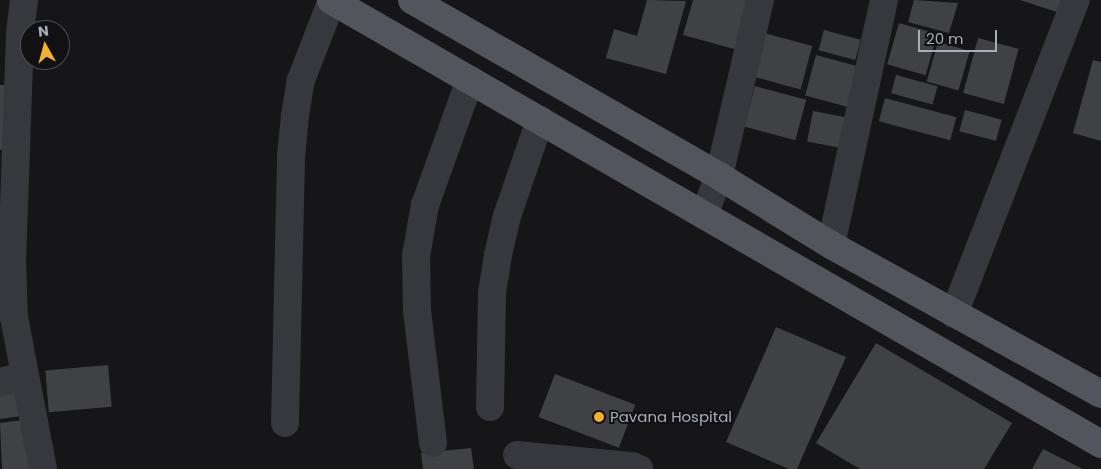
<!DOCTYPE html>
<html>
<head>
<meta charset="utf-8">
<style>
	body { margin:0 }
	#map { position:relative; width:1101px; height:469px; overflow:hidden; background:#161618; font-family:Poppins,sans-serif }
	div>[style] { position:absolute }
	.building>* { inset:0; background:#404145; transform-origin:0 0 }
	.minor>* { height:28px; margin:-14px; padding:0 14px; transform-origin:14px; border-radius:14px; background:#37383d }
	.major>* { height:28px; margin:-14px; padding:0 14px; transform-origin:14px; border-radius:14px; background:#53555c }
	.dots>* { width:14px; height:14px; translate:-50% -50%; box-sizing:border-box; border:2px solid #111113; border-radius:50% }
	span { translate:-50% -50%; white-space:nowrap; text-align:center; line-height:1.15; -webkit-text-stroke:4px #111113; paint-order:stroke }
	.poi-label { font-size:15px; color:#a8adb8 }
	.left { translate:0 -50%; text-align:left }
	.north { position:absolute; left:20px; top:20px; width:50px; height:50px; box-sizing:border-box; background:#111113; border:1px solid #4d4f55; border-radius:50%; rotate:353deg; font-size:14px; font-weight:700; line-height:20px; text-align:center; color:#a8adb8 }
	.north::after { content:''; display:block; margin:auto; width:18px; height:22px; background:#f2b134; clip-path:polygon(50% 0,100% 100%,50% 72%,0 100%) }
	.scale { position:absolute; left:918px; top:30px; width:79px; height:22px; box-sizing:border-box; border:2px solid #a8adb8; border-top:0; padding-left:6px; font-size:15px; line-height:18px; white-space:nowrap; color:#a8adb8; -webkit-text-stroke:4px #111113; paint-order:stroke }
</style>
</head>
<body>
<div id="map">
	<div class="building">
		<i style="clip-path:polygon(647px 0,686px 1px,666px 74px,606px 58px,614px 29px,637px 36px)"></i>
		<i style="clip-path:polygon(693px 0,749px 0,745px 52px,683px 35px)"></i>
		<i style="clip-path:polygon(914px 0,958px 3px,949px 33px,908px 22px)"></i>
		<i style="clip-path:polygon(1020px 0,1064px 0,1060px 13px)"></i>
		<i style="left:899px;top:23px;width:40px;height:43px;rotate:16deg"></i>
		<i style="left:824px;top:30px;width:38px;height:21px;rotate:15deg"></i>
		<i style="left:764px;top:33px;width:50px;height:45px;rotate:15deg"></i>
		<i style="left:978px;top:38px;width:42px;height:57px;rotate:15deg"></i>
		<i style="left:938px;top:42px;width:33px;height:41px;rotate:16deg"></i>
		<i style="left:816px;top:55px;width:48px;height:42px;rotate:15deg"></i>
		<i style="clip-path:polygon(1093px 60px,1101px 62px,1101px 141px,1073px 133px)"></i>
		<i style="left:896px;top:75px;width:43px;height:19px;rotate:15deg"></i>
		<i style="clip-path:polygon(0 85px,9px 85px,12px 150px,0 150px)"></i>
		<i style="left:755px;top:86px;width:53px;height:42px;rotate:15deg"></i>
		<i style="left:885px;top:98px;width:74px;height:24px;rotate:15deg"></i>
		<i style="left:965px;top:110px;width:38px;height:22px;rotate:15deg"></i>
		<i style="left:813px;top:111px;width:37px;height:31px;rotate:11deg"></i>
		<i style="clip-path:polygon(776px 327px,846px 357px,797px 469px,789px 469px,726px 442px)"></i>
		<i style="clip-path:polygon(876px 343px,1012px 423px,984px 469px,860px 469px,816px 443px)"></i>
		<i style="left:108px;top:365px;width:42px;height:63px;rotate:85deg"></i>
		<i style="clip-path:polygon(22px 370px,29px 415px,0 419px,0 373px)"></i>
		<i style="left:555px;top:374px;width:86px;height:46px;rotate:21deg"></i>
		<i style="clip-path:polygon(23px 420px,30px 469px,2px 469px,0 423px)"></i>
		<i style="clip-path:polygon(471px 448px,474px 469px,423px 469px,421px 453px)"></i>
		<i style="clip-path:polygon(1043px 449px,1083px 469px,1032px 469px)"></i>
	</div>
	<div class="minor">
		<i style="left:24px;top:0;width:34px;rotate:97deg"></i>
		<i style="left:20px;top:34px;width:224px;rotate:92deg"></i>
		<i style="left:12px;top:258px;width:59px;rotate:88.1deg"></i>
		<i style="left:14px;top:317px;width:155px;rotate:79.2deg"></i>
		<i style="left:704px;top:215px;width:42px;rotate:-69deg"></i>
		<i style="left:719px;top:176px;width:181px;rotate:-76.9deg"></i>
		<i style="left:831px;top:245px;width:251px;rotate:-77.8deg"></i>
		<i style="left:954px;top:314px;width:337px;rotate:-68.8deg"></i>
		<i style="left:0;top:382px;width:24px;rotate:-15deg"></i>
		<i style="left:490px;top:407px;width:114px;rotate:-89deg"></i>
		<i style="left:492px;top:293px;width:38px;rotate:-81deg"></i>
		<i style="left:498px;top:255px;width:37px;rotate:-77deg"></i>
		<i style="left:506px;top:219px;width:105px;rotate:-71deg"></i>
		<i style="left:285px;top:423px;width:267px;rotate:-88.7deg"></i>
		<i style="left:291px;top:156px;width:40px;rotate:-84.3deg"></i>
		<i style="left:295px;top:116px;width:36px;rotate:-81deg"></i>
		<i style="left:301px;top:80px;width:86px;rotate:-68.8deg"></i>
		<i style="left:433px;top:443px;width:133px;rotate:-96.9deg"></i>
		<i style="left:417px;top:311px;width:55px;rotate:-91deg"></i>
		<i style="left:416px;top:256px;width:52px;rotate:-80deg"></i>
		<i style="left:425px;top:205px;width:133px;rotate:-70.2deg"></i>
		<i style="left:517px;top:455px;width:116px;rotate:5.5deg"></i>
		<i style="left:632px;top:466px;width:8px;rotate:23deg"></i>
	</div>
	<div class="major">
		<i style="left:331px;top:0;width:889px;rotate:29.97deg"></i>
		<i style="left:412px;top:0;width:354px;rotate:29.8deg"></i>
		<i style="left:719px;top:176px;width:132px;rotate:31.6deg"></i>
		<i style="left:831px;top:245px;width:308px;rotate:28.9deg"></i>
	</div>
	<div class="dots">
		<i style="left:599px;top:417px;background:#f2b134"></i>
	</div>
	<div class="poi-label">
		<span class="left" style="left:610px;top:417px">Pavana Hospital</span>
	</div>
	<div class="north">N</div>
	<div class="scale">20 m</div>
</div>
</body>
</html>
